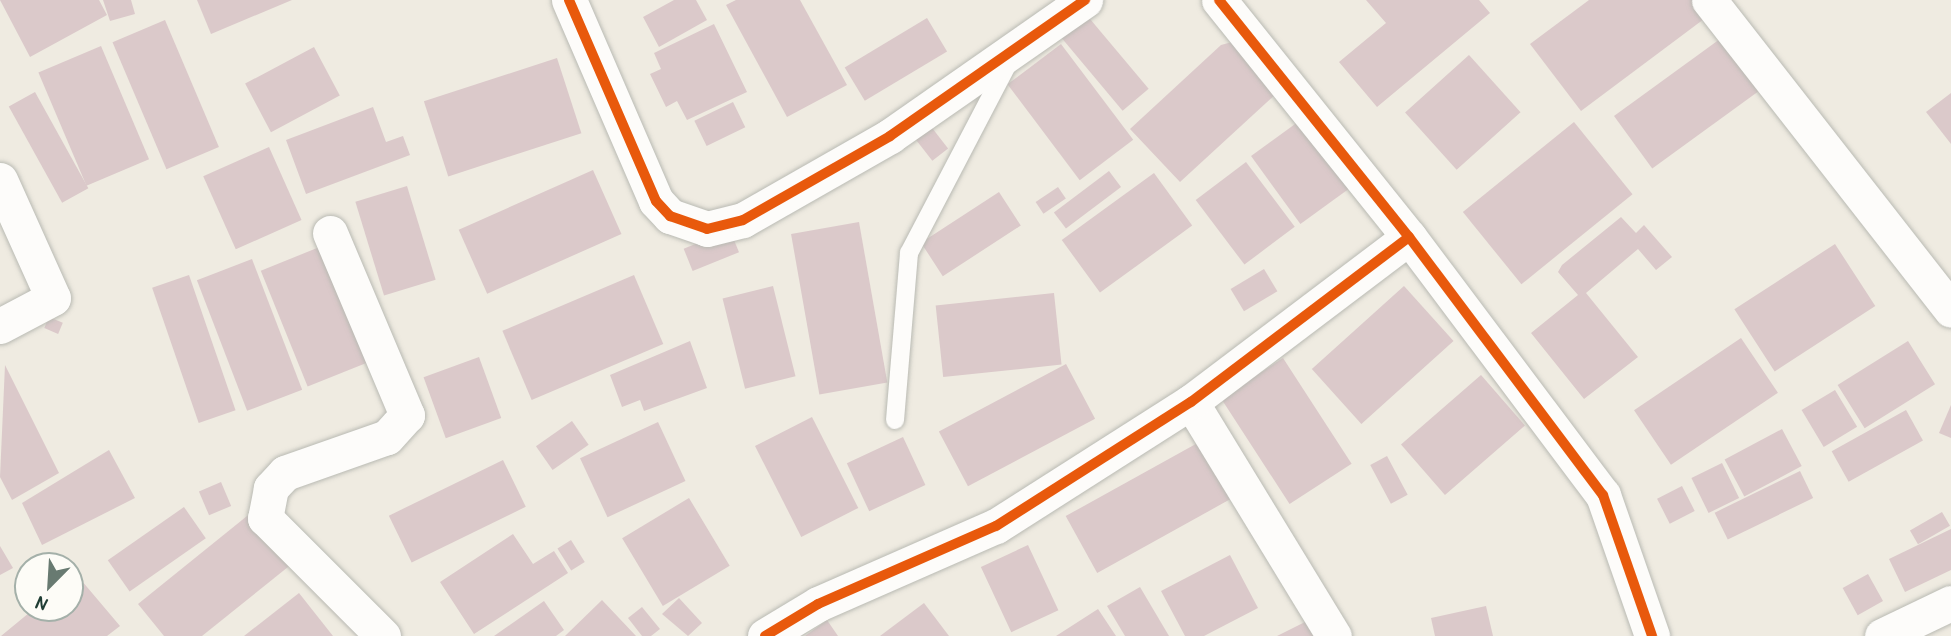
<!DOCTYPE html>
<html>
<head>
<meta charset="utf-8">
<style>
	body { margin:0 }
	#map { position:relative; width:1951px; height:636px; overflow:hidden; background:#efebe1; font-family:"Patrick Hand",sans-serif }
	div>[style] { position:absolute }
	.building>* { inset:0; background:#dbc9ca; transform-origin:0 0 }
	.roads { filter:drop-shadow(0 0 2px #b9bab3) drop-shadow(0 0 2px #b9bab3) }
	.service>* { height:18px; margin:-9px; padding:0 9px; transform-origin:9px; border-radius:9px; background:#fdfcfa }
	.minor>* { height:35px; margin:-17.5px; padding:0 17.5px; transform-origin:17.5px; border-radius:17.5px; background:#fdfcfa }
	.cycleway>* { height:10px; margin:-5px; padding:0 5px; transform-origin:5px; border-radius:5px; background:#e8590c }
	span { translate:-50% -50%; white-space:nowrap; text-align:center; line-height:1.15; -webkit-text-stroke:7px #fdfcf7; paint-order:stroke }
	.north { position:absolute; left:14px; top:552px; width:70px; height:70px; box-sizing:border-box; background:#fdfcf7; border:2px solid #a4b0a9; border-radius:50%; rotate:204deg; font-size:19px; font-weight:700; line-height:28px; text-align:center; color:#1f3d34 }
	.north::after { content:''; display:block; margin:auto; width:24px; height:32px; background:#687a71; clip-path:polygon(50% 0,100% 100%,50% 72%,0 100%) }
</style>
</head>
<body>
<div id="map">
	<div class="building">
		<i style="clip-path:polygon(0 0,99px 0,107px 15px,30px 57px)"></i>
		<i style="clip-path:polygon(103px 0,131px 0,135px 14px,110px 21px)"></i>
		<i style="clip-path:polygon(197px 0,292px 0,211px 34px)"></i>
		<i style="clip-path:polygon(674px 0,696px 0,707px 20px,659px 47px,643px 17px)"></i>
		<i style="clip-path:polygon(736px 0,800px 0,847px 85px,787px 117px,726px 5px)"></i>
		<i style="clip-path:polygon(1366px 0,1479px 0,1490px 13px,1377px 107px,1339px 62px,1386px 23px)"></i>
		<i style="clip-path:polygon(1589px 0,1702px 0,1712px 13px,1581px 111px,1530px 44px)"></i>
		<i style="left:1085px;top:13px;width:99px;height:34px;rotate:50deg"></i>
		<i style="left:927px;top:18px;width:39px;height:96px;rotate:59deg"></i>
		<i style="left:165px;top:20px;width:138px;height:57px;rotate:67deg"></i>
		<i style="clip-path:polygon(714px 24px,747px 92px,687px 120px,677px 101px,666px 107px,650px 74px,661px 69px,654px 53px)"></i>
		<i style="left:1720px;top:39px;width:65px;height:131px;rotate:54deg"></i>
		<i style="clip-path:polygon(1232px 42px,1277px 93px,1180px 182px,1130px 129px,1221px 45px)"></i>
		<i style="left:1061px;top:44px;width:120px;height:67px;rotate:53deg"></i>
		<i style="left:101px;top:46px;width:123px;height:68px;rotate:67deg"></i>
		<i style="left:314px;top:47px;width:55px;height:78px;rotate:62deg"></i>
		<i style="left:1469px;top:55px;width:77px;height:86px;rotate:48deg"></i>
		<i style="left:557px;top:58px;width:79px;height:140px;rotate:72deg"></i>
		<i style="left:35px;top:92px;width:110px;height:30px;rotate:61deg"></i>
		<i style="clip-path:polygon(1951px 93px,1951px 144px,1926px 112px)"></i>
		<i style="left:733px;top:102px;width:28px;height:43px;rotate:64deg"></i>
		<i style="clip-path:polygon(373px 107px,386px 142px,403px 136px,410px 155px,306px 194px,286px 140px)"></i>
		<i style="left:1302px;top:119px;width:84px;height:63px;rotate:54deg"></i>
		<i style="left:1574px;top:122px;width:93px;height:143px;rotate:51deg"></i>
		<i style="left:929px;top:124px;width:31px;height:20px;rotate:52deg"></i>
		<i style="left:269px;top:147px;width:80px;height:72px;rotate:66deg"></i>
		<i style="left:1246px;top:162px;width:81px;height:63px;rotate:53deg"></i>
		<i style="left:593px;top:170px;width:70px;height:147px;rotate:66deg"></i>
		<i style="left:1109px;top:171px;width:20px;height:69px;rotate:53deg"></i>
		<i style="left:1154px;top:173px;width:65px;height:114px;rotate:54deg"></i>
		<i style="left:407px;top:186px;width:98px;height:54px;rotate:73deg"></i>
		<i style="left:1058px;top:187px;width:14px;height:27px;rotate:56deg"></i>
		<i style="left:999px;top:192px;width:40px;height:93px;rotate:57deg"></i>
		<i style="clip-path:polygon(1621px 217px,1636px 233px,1644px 225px,1672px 257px,1656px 270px,1638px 249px,1586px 293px,1638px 357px,1584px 399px,1531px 333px,1578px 295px,1558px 272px,1562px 265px)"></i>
		<i style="left:859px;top:222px;width:163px;height:69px;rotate:80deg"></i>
		<i style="left:730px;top:230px;width:24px;height:50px;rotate:68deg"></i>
		<i style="left:1835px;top:244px;width:74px;height:120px;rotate:57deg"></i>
		<i style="left:322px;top:246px;width:125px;height:66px;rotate:68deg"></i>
		<i style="left:252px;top:259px;width:140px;height:59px;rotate:69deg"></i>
		<i style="left:1264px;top:269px;width:26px;height:39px;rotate:59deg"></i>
		<i style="left:189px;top:275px;width:143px;height:39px;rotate:71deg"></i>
		<i style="left:634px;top:275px;width:75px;height:143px;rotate:67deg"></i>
		<i style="left:773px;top:286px;width:93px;height:52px;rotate:76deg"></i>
		<i style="left:1404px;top:286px;width:74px;height:124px;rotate:48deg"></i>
		<i style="left:1054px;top:293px;width:72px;height:119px;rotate:84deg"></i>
		<i style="left:49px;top:317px;width:15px;height:12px;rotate:23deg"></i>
		<i style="left:1741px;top:338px;width:66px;height:129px;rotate:56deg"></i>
		<i style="clip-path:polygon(690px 341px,707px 388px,644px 411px,640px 400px,622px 407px,610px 375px)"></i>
		<i style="left:1908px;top:341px;width:51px;height:83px;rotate:58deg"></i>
		<i style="left:479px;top:357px;width:65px;height:59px;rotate:70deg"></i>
		<i style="left:1283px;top:358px;width:126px;height:74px;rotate:57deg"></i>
		<i style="left:1066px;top:364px;width:62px;height:144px;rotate:62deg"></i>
		<i style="clip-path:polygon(5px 365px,59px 473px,12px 500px,0 477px)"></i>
		<i style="left:1481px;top:375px;width:67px;height:106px;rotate:49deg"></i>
		<i style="left:1835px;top:390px;width:43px;height:39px;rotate:59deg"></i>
		<i style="clip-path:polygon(1951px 405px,1951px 438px,1939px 433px)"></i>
		<i style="left:1906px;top:410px;width:35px;height:85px;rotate:61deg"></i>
		<i style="left:812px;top:417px;width:102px;height:64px;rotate:63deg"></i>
		<i style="left:572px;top:421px;width:29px;height:44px;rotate:55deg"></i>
		<i style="left:658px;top:422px;width:65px;height:86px;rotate:65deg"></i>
		<i style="left:1782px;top:429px;width:42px;height:65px;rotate:62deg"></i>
		<i style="left:903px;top:437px;width:53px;height:62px;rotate:65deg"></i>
		<i style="left:1203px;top:440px;width:65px;height:157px;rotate:61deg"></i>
		<i style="clip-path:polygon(109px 450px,135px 498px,42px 545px,22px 503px)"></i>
		<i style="left:1387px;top:456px;width:44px;height:19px;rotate:62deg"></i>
		<i style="left:503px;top:460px;width:52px;height:127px;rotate:64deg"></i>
		<i style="left:1722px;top:463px;width:39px;height:34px;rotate:64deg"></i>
		<i style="left:1800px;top:471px;width:30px;height:95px;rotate:64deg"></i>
		<i style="left:221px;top:482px;width:26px;height:24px;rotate:67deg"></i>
		<i style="left:1682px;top:486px;width:28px;height:28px;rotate:63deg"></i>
		<i style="left:689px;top:498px;width:79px;height:78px;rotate:59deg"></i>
		<i style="left:184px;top:507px;width:38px;height:93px;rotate:55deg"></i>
		<i style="clip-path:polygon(252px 512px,293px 563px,202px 636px,164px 636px,138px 604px)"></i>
		<i style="left:1942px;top:512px;width:16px;height:37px;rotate:60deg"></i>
		<i style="clip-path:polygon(1951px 529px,1951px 570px,1905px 592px,1889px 559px)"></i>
		<i style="clip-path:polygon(513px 534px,533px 564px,554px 551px,568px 573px,474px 634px,440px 582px)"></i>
		<i style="left:571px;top:540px;width:26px;height:16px;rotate:58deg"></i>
		<i style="left:1028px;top:545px;width:72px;height:52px;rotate:65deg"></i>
		<i style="clip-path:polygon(0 546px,13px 568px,0 575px)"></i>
		<i style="clip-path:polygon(1230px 555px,1258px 608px,1204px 636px,1185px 636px,1161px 591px)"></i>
		<i style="clip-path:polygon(76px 574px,120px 626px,107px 636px,1px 636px,35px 608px,70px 608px,70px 579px)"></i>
		<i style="left:1868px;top:574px;width:31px;height:29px;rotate:61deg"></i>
		<i style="clip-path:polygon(1140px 587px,1169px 636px,1125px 636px,1107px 606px)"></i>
		<i style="clip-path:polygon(299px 593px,333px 636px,244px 636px)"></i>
		<i style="clip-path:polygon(679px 598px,702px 623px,688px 636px,662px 614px)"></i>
		<i style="clip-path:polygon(602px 600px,636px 636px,565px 636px)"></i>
		<i style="clip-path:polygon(544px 601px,564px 630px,556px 636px,494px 636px)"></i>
		<i style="clip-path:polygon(924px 603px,949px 636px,880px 636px)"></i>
		<i style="clip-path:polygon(1486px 606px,1493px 636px,1435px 636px,1431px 618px)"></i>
		<i style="clip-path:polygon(642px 607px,660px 629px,651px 636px,642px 636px,628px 618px)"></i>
		<i style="clip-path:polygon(1098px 609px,1116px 636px,1056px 636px)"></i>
		<i style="clip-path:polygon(827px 620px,838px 636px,805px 636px)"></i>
		<i style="clip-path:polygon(1307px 621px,1314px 636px,1277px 636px)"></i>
	</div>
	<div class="roads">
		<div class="service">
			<i style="left:895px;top:420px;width:168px;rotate:-85.2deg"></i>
			<i style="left:909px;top:253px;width:218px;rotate:-62.4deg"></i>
		</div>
		<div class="minor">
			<i style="left:569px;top:0;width:219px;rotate:66.6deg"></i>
			<i style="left:656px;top:201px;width:21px;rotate:47deg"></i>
			<i style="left:670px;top:216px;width:39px;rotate:19deg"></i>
			<i style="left:707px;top:229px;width:37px;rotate:-14deg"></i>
			<i style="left:743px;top:220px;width:169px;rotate:-29.7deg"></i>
			<i style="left:890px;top:136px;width:238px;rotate:-34.9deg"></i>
			<i style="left:1219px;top:0;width:304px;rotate:51.3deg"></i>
			<i style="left:1409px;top:237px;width:323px;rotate:53.1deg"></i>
			<i style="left:1603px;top:495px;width:149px;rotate:70.8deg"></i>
			<i style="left:1709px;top:0;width:393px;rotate:52deg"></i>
			<i style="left:0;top:180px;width:129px;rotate:65.8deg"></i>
			<i style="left:53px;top:298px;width:60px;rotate:152.2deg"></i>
			<i style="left:330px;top:233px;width:198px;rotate:67.1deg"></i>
			<i style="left:407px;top:415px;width:30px;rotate:132deg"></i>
			<i style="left:387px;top:437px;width:108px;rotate:160.6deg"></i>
			<i style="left:285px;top:473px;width:21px;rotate:133deg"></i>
			<i style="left:271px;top:488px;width:31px;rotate:101deg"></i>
			<i style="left:265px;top:518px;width:167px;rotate:45deg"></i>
			<i style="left:1191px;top:402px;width:274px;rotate:58.6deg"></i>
			<i style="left:765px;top:636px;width:62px;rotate:-31.1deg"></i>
			<i style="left:818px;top:604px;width:194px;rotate:-23.7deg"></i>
			<i style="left:996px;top:526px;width:231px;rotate:-32.5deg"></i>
			<i style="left:1191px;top:402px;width:273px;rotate:-37.1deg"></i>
			<i style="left:1882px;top:636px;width:76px;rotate:-25.6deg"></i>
		</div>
	</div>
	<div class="cycleway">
		<i style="left:569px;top:0;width:219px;rotate:66.6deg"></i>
		<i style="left:656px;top:201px;width:21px;rotate:47deg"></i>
		<i style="left:670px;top:216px;width:39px;rotate:19deg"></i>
		<i style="left:707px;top:229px;width:37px;rotate:-14deg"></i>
		<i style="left:743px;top:220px;width:169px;rotate:-29.7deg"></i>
		<i style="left:890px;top:136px;width:238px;rotate:-34.9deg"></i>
		<i style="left:1219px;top:0;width:304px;rotate:51.3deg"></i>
		<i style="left:1409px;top:237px;width:323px;rotate:53.1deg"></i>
		<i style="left:1603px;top:495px;width:149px;rotate:70.8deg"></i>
		<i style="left:765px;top:636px;width:62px;rotate:-31.1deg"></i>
		<i style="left:818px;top:604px;width:194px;rotate:-23.7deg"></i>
		<i style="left:996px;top:526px;width:231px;rotate:-32.5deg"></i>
		<i style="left:1191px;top:402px;width:273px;rotate:-37.1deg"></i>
	</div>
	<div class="north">N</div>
</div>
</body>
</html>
